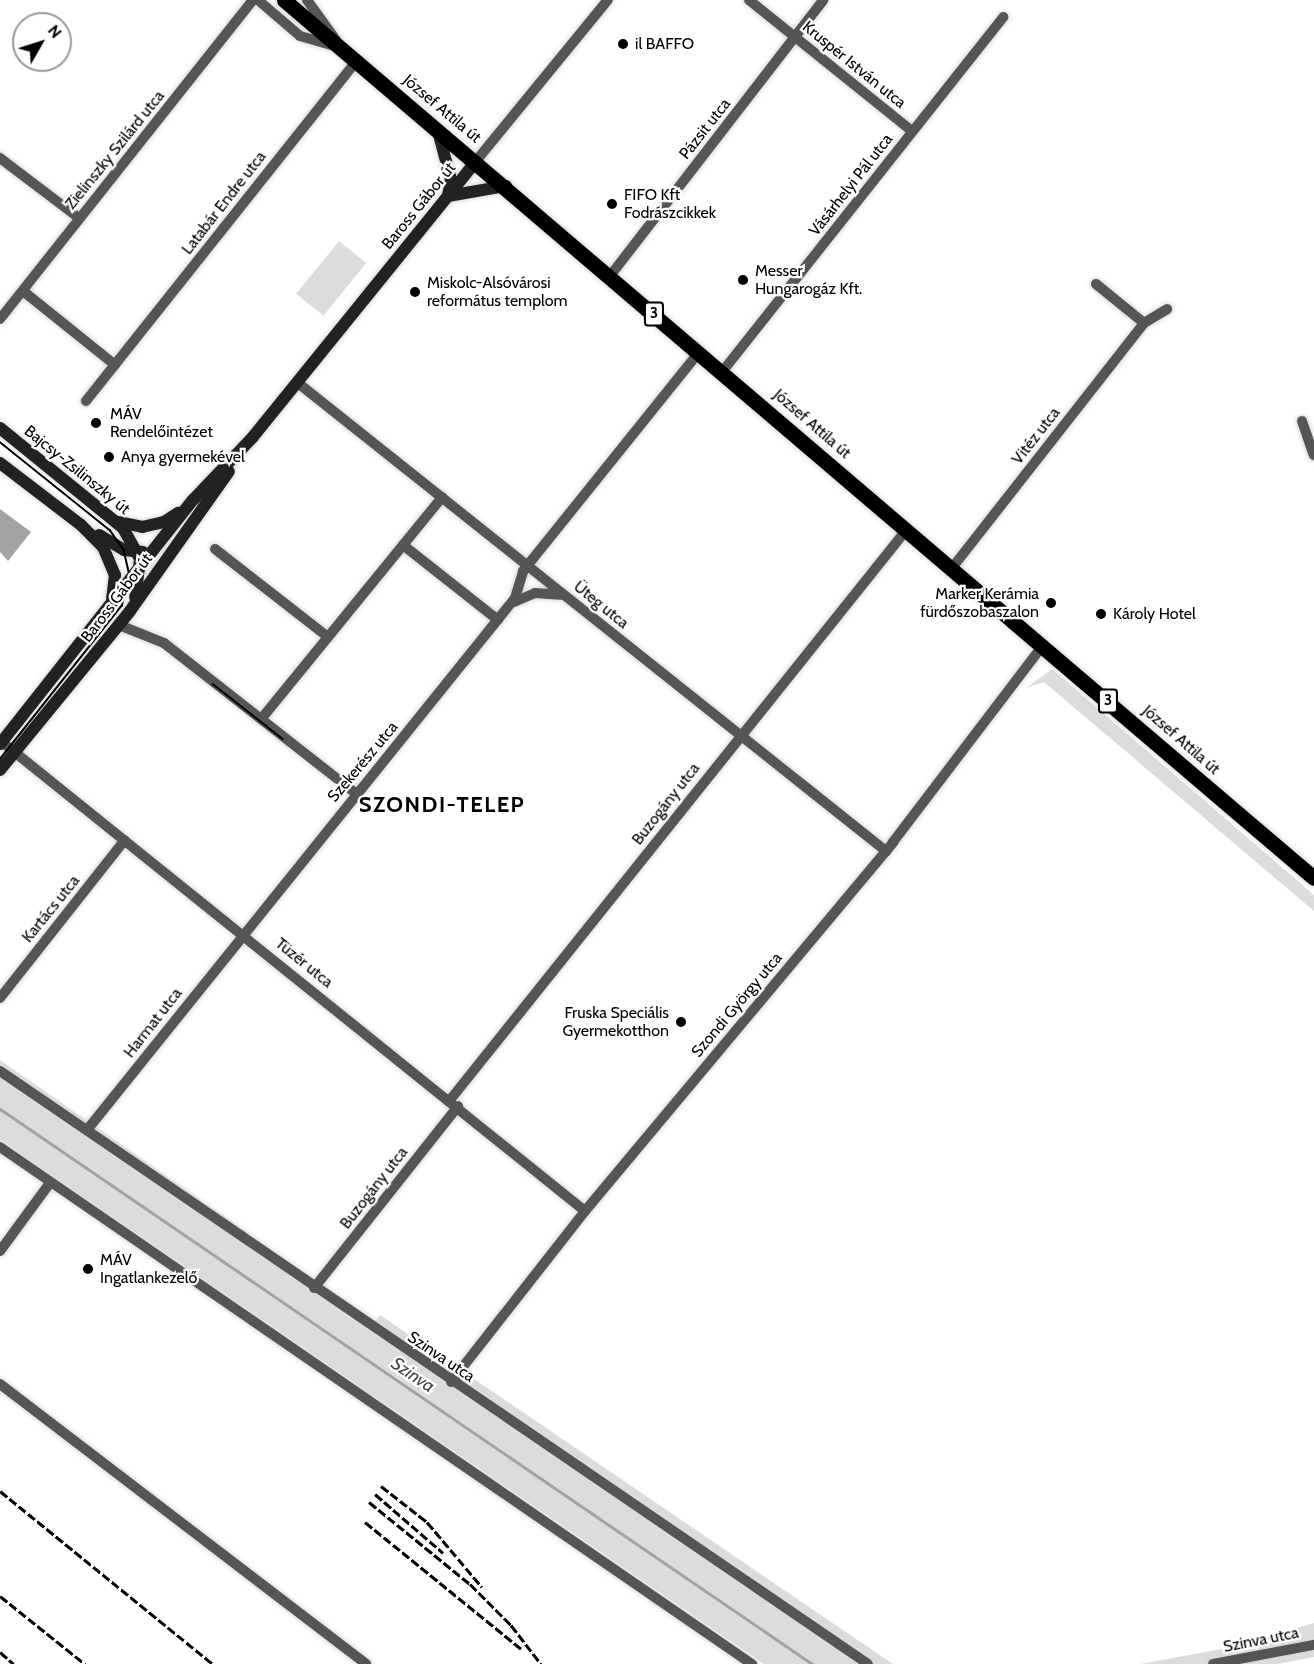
<!DOCTYPE html>
<html>
<head>
<meta charset="utf-8">
<style>
	body { margin:0 }
	#map { position:relative; width:1314px; height:1664px; overflow:hidden; background:#fff; font-family:Cabin,sans-serif }
	div>[style] { position:absolute }
	.green>* { inset:0; background:#dcdcdc; transform-origin:0 0 }
	.water>* { inset:0; background:#a3a3a3 }
	.stream>* { height:3px; margin:-1.5px; padding:0 1.5px; transform-origin:1.5px; border-radius:1.5px; background:#a3a3a3 }
	.roads { filter:drop-shadow(0 0 2px #dbdbdb) drop-shadow(0 0 2px #dbdbdb) }
	.street>* { height:10px; margin:-5px; padding:0 5px; transform-origin:5px; border-radius:5px; background:#555 }
	.secondary>* { height:12px; margin:-6px; padding:0 6px; transform-origin:6px; border-radius:6px; background:#222 }
	.primary>* { height:15px; margin:-7.5px; padding:0 7.5px; transform-origin:7.5px; border-radius:7.5px; background:#000 }
	.tram>* { height:1.5px; margin:-0.75px; padding:0 0.75px; transform-origin:0.75px; border-radius:0.75px; background:#000 }
	.rail>* { height:3px; margin-top:-1.5px; transform-origin:0; background:repeating-linear-gradient(90deg,#000 0 9px,transparent 0 12px) }
	.dots>* { width:16px; height:16px; translate:-50% -50%; box-sizing:border-box; border:3px solid #fff; border-radius:50% }
	span { translate:-50% -50%; white-space:nowrap; text-align:center; line-height:1.15; -webkit-text-stroke:4.5px #fff; paint-order:stroke }
	.shield-label span { padding:2px 4px; background:#fff; border:2px solid; border-radius:4px; -webkit-text-stroke-width:0 }
	.shield-label { font-size:15px; color:#000; font-weight:700 }
	.poi-label { font-size:16px; color:#000 }
	.left { translate:0 -50%; text-align:left }
	.right { translate:-100% -50%; text-align:right }
	.street-label { font-size:16px; color:#000 }
	.water-label { font-size:18px; color:#444; font-style:italic }
	.district-label { font-size:22px; color:#000; font-weight:700; letter-spacing:1.5px }
	.north { position:absolute; left:12px; top:12px; width:60px; height:60px; box-sizing:border-box; background:#fff; border:2px solid #999; border-radius:50%; rotate:51deg; font-size:16px; font-weight:700; line-height:24px; text-align:center; color:#000 }
	.north::after { content:''; display:block; margin:auto; width:21px; height:27px; background:#000; clip-path:polygon(50% 0,100% 100%,50% 72%,0 100%) }
</style>
</head>
<body>
<div id="map">
	<div class="green">
		<i style="left:339px;top:241px;width:35px;height:68px;rotate:39deg"></i>
		<i style="clip-path:polygon(1052px 669px,1314px 895px,1314px 911px,1044px 682px,1026px 688px)"></i>
		<i style="clip-path:polygon(0 1060px,375px 1322px,380px 1315px,893px 1664px,764px 1664px,0 1140px)"></i>
		<i style="clip-path:polygon(1314px 1623px,1314px 1657px,1277px 1664px,1140px 1664px,1238px 1646px)"></i>
	</div>
	<div class="water">
		<i style="clip-path:polygon(0 509px,31px 532px,8px 561px,0 552px)"></i>
	</div>
	<div class="stream">
		<i style="left:0;top:1109px;width:984px;rotate:34.35deg"></i>
	</div>
	<div class="roads">
		<div class="street">
			<i style="left:258px;top:0;width:55px;rotate:40.6deg"></i>
			<i style="left:300px;top:36px;width:36px;rotate:16deg"></i>
			<i style="left:307px;top:0;width:49px;rotate:54.1deg"></i>
			<i style="left:749px;top:0;width:209px;rotate:38.8deg"></i>
			<i style="left:0;top:158px;width:99px;rotate:37.2deg"></i>
			<i style="left:476px;top:161px;width:208px;rotate:-50.7deg"></i>
			<i style="left:610px;top:276px;width:349px;rotate:-52.3deg"></i>
			<i style="left:1096px;top:284px;width:62px;rotate:39.1deg"></i>
			<i style="left:23px;top:291px;width:118px;rotate:38.8deg"></i>
			<i style="left:0;top:319px;width:407px;rotate:-51.6deg"></i>
			<i style="left:722px;top:372px;width:453px;rotate:-51.6deg"></i>
			<i style="left:298px;top:383px;width:752px;rotate:38.52deg"></i>
			<i style="left:86px;top:401px;width:436px;rotate:-51.5deg"></i>
			<i style="left:1302px;top:421px;width:36px;rotate:71deg"></i>
			<i style="left:403px;top:545px;width:121px;rotate:38.3deg"></i>
			<i style="left:215px;top:549px;width:143px;rotate:37.9deg"></i>
			<i style="left:952px;top:568px;width:311px;rotate:-51.9deg"></i>
			<i style="left:1144px;top:323px;width:27px;rotate:-31deg"></i>
			<i style="left:514px;top:602px;width:23px;rotate:-23deg"></i>
			<i style="left:535px;top:593px;width:26px;rotate:4deg"></i>
			<i style="left:119px;top:625px;width:48px;rotate:21.8deg"></i>
			<i style="left:164px;top:643px;width:243px;rotate:38.1deg"></i>
			<i style="left:262px;top:718px;width:285px;rotate:-50.8deg"></i>
			<i style="left:2px;top:742px;width:748px;rotate:38.82deg"></i>
			<i style="left:0;top:998px;width:201px;rotate:-51.7deg"></i>
			<i style="left:0;top:1071px;width:1051px;rotate:34.34deg"></i>
			<i style="left:450px;top:1100px;width:731px;rotate:-51.33deg"></i>
			<i style="left:87px;top:1130px;width:683px;rotate:-51.18deg"></i>
			<i style="left:515px;top:598px;width:28px;rotate:-73deg"></i>
			<i style="left:523px;top:571px;width:281px;rotate:-51.2deg"></i>
			<i style="left:0;top:1147px;width:913px;rotate:34.51deg"></i>
			<i style="left:0;top:1251px;width:84px;rotate:-53.7deg"></i>
			<i style="left:314px;top:1288px;width:232px;rotate:-51.6deg"></i>
			<i style="left:451px;top:1382px;width:217px;rotate:-51.9deg"></i>
			<i style="left:585px;top:1211px;width:481px;rotate:-50.1deg"></i>
			<i style="left:893px;top:842px;width:248px;rotate:-52.7deg"></i>
			<i style="left:0;top:1384px;width:461px;rotate:37.4deg"></i>
			<i style="left:1213px;top:1664px;width:103px;rotate:-10.7deg"></i>
		</div>
		<div class="secondary">
			<i style="left:438px;top:131px;width:51px;rotate:75.1deg"></i>
			<i style="left:451px;top:180px;width:15px;rotate:101deg"></i>
			<i style="left:448px;top:196px;width:59px;rotate:-9.8deg"></i>
			<i style="left:0;top:428px;width:159px;rotate:39.1deg"></i>
			<i style="left:123px;top:528px;width:35px;rotate:61deg"></i>
			<i style="left:140px;top:559px;width:39px;rotate:97deg"></i>
			<i style="left:0;top:463px;width:102px;rotate:37.4deg"></i>
			<i style="left:81px;top:525px;width:31px;rotate:45deg"></i>
			<i style="left:103px;top:547px;width:30px;rotate:67deg"></i>
			<i style="left:115px;top:575px;width:24px;rotate:97deg"></i>
			<i style="left:119px;top:522px;width:24px;rotate:12deg"></i>
			<i style="left:142px;top:527px;width:23px;rotate:-13deg"></i>
			<i style="left:164px;top:522px;width:17px;rotate:-33deg"></i>
			<i style="left:99px;top:535px;width:29px;rotate:31deg"></i>
			<i style="left:124px;top:550px;width:19px;rotate:6deg"></i>
			<i style="left:0;top:744px;width:311px;rotate:-51.7deg"></i>
			<i style="left:193px;top:500px;width:86px;rotate:-46.4deg"></i>
			<i style="left:252px;top:438px;width:356px;rotate:-51deg"></i>
			<i style="left:0;top:770px;width:205px;rotate:-50.7deg"></i>
			<i style="left:130px;top:611px;width:171px;rotate:-54.7deg"></i>
		</div>
		<div class="primary">
			<i style="left:284px;top:0;width:1353px;rotate:40.45deg"></i>
		</div>
	</div>
	<div class="tram">
		<i style="left:0;top:442px;width:141px;rotate:38.7deg"></i>
		<i style="left:110px;top:530px;width:24px;rotate:55deg"></i>
		<i style="left:124px;top:550px;width:26px;rotate:77deg"></i>
		<i style="left:130px;top:575px;width:32px;rotate:104deg"></i>
		<i style="left:122px;top:606px;width:196px;rotate:128.4deg"></i>
		<i style="left:213px;top:684px;width:89px;rotate:38.2deg"></i>
	</div>
	<div class="rail">
		<i style="left:381px;top:1486px;width:58px;rotate:38deg"></i>
		<i style="left:427px;top:1522px;width:85px;rotate:49.8deg"></i>
		<i style="left:0;top:1491px;width:274px;rotate:39.1deg"></i>
		<i style="left:375px;top:1494px;width:90px;rotate:40.9deg"></i>
		<i style="left:369px;top:1502px;width:130px;rotate:39.1deg"></i>
		<i style="left:470px;top:1584px;width:58px;rotate:45deg"></i>
		<i style="left:511px;top:1625px;width:49px;rotate:52.4deg"></i>
		<i style="left:365px;top:1522px;width:201px;rotate:39.1deg"></i>
		<i style="left:0;top:1596px;width:109px;rotate:38.7deg"></i>
		<i style="left:0;top:1652px;width:18px;rotate:41deg"></i>
	</div>
	<div class="dots">
		<i style="left:623px;top:44px;background:#000"></i>
		<i style="left:612px;top:204px;background:#000"></i>
		<i style="left:743px;top:280px;background:#000"></i>
		<i style="left:415px;top:292px;background:#000"></i>
		<i style="left:96px;top:423px;background:#000"></i>
		<i style="left:109px;top:457px;background:#000"></i>
		<i style="left:1051px;top:603px;background:#000"></i>
		<i style="left:1101px;top:614px;background:#000"></i>
		<i style="left:681px;top:1022px;background:#000"></i>
		<i style="left:88px;top:1269px;background:#000"></i>
	</div>
	<div class="shield-label">
		<span style="left:654px;top:314px">3</span>
		<span style="left:1108px;top:701px">3</span>
	</div>
	<div class="poi-label">
		<span class="left" style="left:635px;top:44px">il BAFFO</span>
		<span class="left" style="left:624px;top:204px">FIFO Kft<br>Fodrászcikkek</span>
		<span class="left" style="left:755px;top:280px">Messer<br>Hungarogáz Kft.</span>
		<span class="left" style="left:427px;top:292px">Miskolc-Alsóvárosi<br>református templom</span>
		<span class="left" style="left:110px;top:423px">MÁV<br>Rendelőintézet</span>
		<span class="left" style="left:121px;top:457px">Anya gyermekével</span>
		<span class="right" style="left:1039px;top:603px">Marker Kerámia<br>fürdőszobaszalon</span>
		<span class="left" style="left:1113px;top:614px">Károly Hotel</span>
		<span class="right" style="left:669px;top:1022px">Fruska Speciális<br>Gyermekotthon</span>
		<span class="left" style="left:100px;top:1269px">MÁV<br>Ingatlankezelő</span>
	</div>
	<div class="street-label">
		<span style="left:854px;top:65px;rotate:39deg">Kruspér István utca</span>
		<span style="left:442px;top:109px;rotate:40deg">József Attila út</span>
		<span style="left:705px;top:129px;rotate:-52deg">Pázsit utca</span>
		<span style="left:115px;top:150px;rotate:-51deg">Zielinszky Szilárd utca</span>
		<span style="left:851px;top:185px;rotate:-52deg">Vásárhelyi Pál utca</span>
		<span style="left:224px;top:203px;rotate:-52deg">Latabár Endre utca</span>
		<span style="left:419px;top:206px;rotate:-51deg">Baross Gábor út</span>
		<span style="left:812px;top:424px;rotate:41deg">József Attila út</span>
		<span style="left:1036px;top:436px;rotate:-52deg">Vitéz utca</span>
		<span style="left:77px;top:470px;rotate:39deg">Bajcsy-Zsilinszky út</span>
		<span style="left:117px;top:598px;rotate:-53deg">Baross Gábor út</span>
		<span style="left:601px;top:605px;rotate:39deg">Üteg utca</span>
		<span style="left:1181px;top:740px;rotate:41deg">József Attila út</span>
		<span style="left:363px;top:762px;rotate:-50deg">Szekerész utca</span>
		<span style="left:666px;top:804px;rotate:-52deg">Buzogány utca</span>
		<span style="left:51px;top:909px;rotate:-51deg">Kartács utca</span>
		<span style="left:304px;top:963px;rotate:39deg">Tüzér utca</span>
		<span style="left:737px;top:1005px;rotate:-50deg">Szondi György utca</span>
		<span style="left:153px;top:1023px;rotate:-52deg">Harmat utca</span>
		<span style="left:374px;top:1188px;rotate:-52deg">Buzogány utca</span>
		<span style="left:441px;top:1357px;rotate:34deg">Szinva utca</span>
		<span style="left:1261px;top:1640px;rotate:-11deg">Szinva utca</span>
	</div>
	<div class="water-label">
		<span style="left:413px;top:1375px;rotate:34deg">Szinva</span>
	</div>
	<div class="district-label">
		<span style="left:442px;top:805px">SZONDI-TELEP</span>
	</div>
	<div class="north">N</div>
</div>
</body>
</html>
